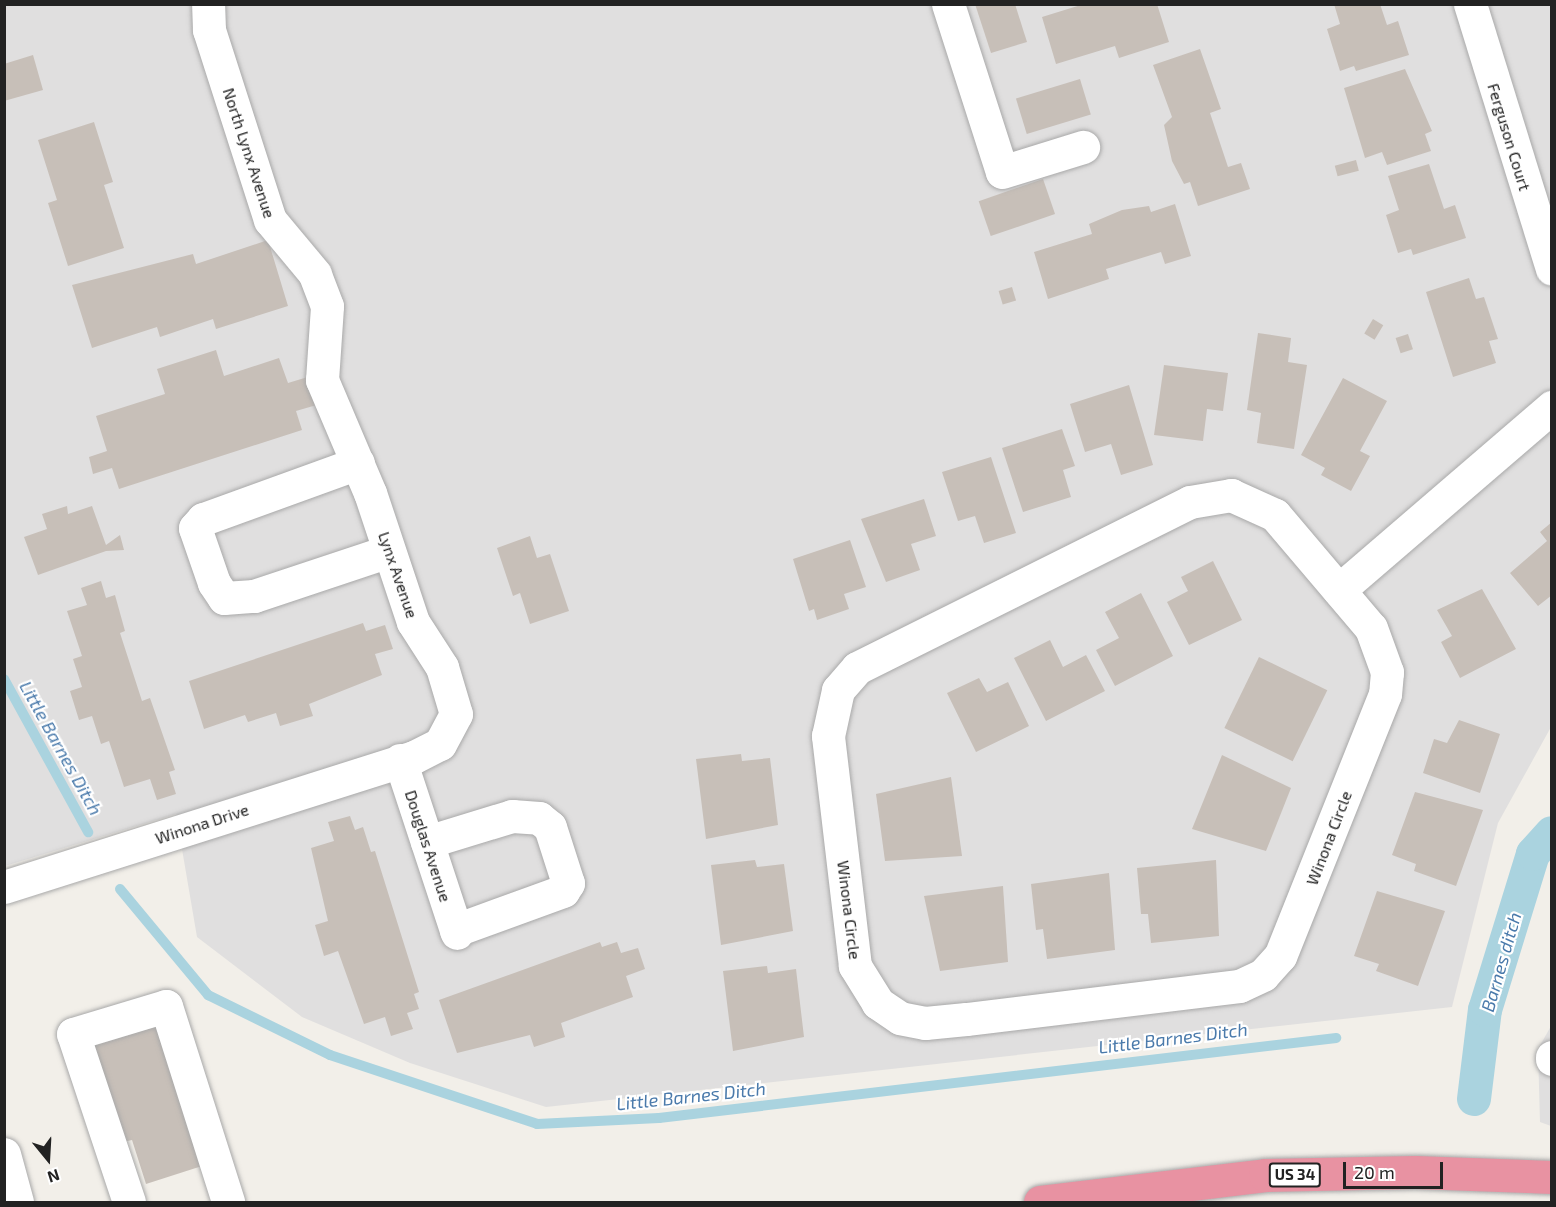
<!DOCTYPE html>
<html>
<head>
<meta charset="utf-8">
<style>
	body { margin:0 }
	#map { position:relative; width:1556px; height:1207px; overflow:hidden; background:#f2efe9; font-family:"Exo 2",sans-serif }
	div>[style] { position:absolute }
	.residential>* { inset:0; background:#e0dfdf }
	.stream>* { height:10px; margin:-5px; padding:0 5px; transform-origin:5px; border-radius:5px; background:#aad3df }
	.canal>* { height:34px; margin:-17px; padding:0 17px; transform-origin:17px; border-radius:17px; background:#aad3df }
	.building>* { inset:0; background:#c7bfb8; transform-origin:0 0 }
	.roads { filter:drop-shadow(0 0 2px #a9a9a9) drop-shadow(0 0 2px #a9a9a9) }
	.minor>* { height:33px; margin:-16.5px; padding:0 16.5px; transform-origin:16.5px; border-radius:16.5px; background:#fff }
	.highway>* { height:33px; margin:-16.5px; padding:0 16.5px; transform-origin:16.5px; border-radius:16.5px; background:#e892a2 }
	span { translate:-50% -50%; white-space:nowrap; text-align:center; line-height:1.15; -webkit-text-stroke:4.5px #fff; paint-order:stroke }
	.shield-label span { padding:2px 4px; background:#fff; border:2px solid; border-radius:4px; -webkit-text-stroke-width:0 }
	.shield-label { font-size:15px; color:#222; font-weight:700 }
	.street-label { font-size:16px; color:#222 }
	.water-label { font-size:18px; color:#4a7aab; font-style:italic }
	.frame { position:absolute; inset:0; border:6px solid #222; pointer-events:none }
	.north { position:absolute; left:18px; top:1129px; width:60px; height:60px; -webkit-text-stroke:4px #fff; paint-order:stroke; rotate:162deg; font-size:16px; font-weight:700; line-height:24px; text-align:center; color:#222 }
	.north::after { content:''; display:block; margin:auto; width:21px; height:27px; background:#222; clip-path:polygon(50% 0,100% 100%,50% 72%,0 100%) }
	.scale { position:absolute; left:1343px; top:1162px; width:100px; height:27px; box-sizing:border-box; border:3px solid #222; border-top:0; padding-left:8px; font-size:18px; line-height:21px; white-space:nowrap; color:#222; -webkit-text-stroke:4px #fff; paint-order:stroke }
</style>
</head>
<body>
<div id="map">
	<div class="residential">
		<i style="clip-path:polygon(5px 5px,1551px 5px,1551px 727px,1498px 823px,1452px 1007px,546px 1107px,410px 1063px,302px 1017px,197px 937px,176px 814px,5px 866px)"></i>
		<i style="clip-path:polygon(1551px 1026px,1551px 1126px,1540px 1122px,1538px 1049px)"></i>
	</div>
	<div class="stream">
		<i style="left:4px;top:679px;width:175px;rotate:61.2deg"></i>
		<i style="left:120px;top:889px;width:138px;rotate:50.3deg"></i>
		<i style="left:208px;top:995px;width:136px;rotate:26.2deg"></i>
		<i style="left:330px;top:1055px;width:218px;rotate:18.4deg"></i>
		<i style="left:537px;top:1124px;width:122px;rotate:-2.8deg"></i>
		<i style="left:659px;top:1118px;width:682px;rotate:-6.74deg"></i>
	</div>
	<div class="canal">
		<i style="left:1474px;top:1099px;width:90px;rotate:-83deg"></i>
		<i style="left:1485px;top:1010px;width:163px;rotate:-72.9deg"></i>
		<i style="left:1533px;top:854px;width:28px;rotate:-48deg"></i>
	</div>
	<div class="building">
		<i style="clip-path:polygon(975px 4px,1015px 4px,1027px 42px,991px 53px)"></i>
		<i style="clip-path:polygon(1084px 4px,1157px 4px,1169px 42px,1119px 58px,1115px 46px,1056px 64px,1042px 17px)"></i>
		<i style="clip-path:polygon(1334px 4px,1380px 4px,1387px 25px,1398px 21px,1409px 55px,1356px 71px,1354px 66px,1340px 71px,1327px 29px,1340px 24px)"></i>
		<i style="clip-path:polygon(1200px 49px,1221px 109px,1210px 113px,1228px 167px,1241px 163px,1250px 189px,1198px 206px,1190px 182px,1184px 184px,1172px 161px,1164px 125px,1172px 117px,1153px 65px)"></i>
		<i style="clip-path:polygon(33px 55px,43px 90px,4px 101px,4px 64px)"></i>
		<i style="clip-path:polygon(1405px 69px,1432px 131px,1425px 134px,1431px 151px,1387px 165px,1382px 152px,1365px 158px,1344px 88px)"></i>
		<i style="left:1080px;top:79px;width:37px;height:67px;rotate:73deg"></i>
		<i style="clip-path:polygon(94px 122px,113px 182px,104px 185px,124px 248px,68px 266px,48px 203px,57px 200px,38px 140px)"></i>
		<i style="left:1356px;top:160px;width:11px;height:22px;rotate:75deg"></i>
		<i style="clip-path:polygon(1429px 164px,1444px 209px,1455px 205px,1466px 238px,1413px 255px,1411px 249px,1398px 253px,1386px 215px,1399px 210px,1388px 176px)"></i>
		<i style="left:1043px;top:179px;width:37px;height:68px;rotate:71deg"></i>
		<i style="clip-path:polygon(1175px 204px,1191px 256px,1165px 264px,1161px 252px,1106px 269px,1109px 279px,1048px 299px,1034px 252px,1092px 234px,1089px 224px,1122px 210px,1149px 206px,1151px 212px)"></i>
		<i style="clip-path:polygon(268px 240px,288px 306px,216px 329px,213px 319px,160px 337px,157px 327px,92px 348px,72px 285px,193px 254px,196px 264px)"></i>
		<i style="clip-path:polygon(1469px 278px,1476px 299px,1484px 297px,1498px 339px,1489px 341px,1496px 363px,1453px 377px,1426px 292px)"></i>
		<i style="left:1012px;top:287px;width:14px;height:14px;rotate:73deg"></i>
		<i style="left:1373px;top:319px;width:12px;height:17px;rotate:31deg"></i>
		<i style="clip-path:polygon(1258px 333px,1291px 338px,1288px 362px,1307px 365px,1294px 449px,1257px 443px,1261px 413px,1247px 410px)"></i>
		<i style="left:1408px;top:334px;width:16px;height:13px;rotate:72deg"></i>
		<i style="clip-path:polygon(216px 350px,224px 376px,279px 358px,288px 383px,311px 376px,320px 404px,296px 411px,302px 430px,119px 489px,112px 468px,93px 474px,89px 457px,107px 451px,96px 416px,165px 394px,157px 369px)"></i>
		<i style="clip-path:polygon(1164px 365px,1228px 373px,1223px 411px,1207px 409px,1203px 441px,1154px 435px)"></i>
		<i style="clip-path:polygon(1343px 378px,1387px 401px,1360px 451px,1370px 456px,1351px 491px,1321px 475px,1325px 468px,1301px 455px)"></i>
		<i style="clip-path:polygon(1129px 385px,1153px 465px,1121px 475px,1111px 444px,1085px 452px,1070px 404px)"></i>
		<i style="clip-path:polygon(1062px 429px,1075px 466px,1063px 470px,1071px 497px,1023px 512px,1002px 448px)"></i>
		<i style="clip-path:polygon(991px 457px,1016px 533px,984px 543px,975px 516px,958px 521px,942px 472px)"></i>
		<i style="clip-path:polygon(924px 499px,936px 536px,911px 544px,920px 570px,886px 582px,861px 519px)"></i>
		<i style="clip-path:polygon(67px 506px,68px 514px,92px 506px,106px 545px,120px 535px,124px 550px,106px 551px,38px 575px,24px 537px,47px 529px,42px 514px)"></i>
		<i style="clip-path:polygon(1552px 522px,1552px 595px,1538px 606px,1510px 573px,1547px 541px,1540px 532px)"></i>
		<i style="clip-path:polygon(530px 536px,537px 558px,550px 554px,569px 611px,530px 624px,520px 593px,513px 596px,497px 548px)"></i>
		<i style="clip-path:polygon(850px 540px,866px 587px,844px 594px,849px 609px,817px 620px,814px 609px,809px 611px,793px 559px)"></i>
		<i style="clip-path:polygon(1213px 561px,1242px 620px,1189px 645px,1167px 602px,1188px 591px,1181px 577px)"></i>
		<i style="clip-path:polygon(101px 581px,106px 598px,115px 595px,125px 631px,120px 633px,142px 701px,150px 698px,175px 770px,169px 772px,176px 794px,157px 800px,150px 779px,124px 787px,109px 741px,101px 744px,92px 716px,79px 720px,70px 691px,82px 687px,73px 659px,82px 656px,67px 611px,87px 605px,81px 588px)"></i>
		<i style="clip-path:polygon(1482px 589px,1516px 649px,1460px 678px,1441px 642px,1452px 636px,1437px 610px)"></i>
		<i style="clip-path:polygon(1141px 593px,1173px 656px,1115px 686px,1096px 650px,1119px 638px,1105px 612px)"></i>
		<i style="clip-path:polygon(363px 623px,366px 631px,385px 625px,393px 649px,375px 654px,382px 675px,309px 704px,313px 716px,280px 726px,276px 713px,248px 722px,245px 715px,204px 729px,189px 681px)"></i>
		<i style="clip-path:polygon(1050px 640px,1063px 667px,1086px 655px,1105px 691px,1046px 721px,1014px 658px)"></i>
		<i style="left:1259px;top:657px;width:76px;height:79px;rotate:26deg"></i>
		<i style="clip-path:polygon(979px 678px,987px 692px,1008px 682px,1029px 726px,976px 752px,947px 693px)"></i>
		<i style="clip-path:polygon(1459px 720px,1500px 734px,1480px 793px,1423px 773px,1434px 739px,1447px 743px)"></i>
		<i style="clip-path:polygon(741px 754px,742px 761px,770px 758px,778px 825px,706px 839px,696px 759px)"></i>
		<i style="clip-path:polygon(1222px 755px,1291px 788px,1266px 851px,1192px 829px)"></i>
		<i style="clip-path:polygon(951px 777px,962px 856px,885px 861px,876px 794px)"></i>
		<i style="clip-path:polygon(1415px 792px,1483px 810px,1456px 886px,1414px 871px,1416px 864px,1392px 855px)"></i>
		<i style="clip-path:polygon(350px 816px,355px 830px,363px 827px,371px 852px,375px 851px,419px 992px,414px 994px,419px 1009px,407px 1013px,413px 1029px,391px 1036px,385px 1017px,364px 1024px,338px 951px,324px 956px,315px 925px,328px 921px,311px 848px,334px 841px,328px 822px)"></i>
		<i style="clip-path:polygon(755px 860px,757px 867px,784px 864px,793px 931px,721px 945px,711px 865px)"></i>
		<i style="clip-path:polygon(1216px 860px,1219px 936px,1151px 943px,1148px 914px,1141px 914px,1137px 868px)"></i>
		<i style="clip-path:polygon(1109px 873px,1115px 950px,1047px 959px,1043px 929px,1036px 930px,1031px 884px)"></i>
		<i style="clip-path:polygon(1003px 886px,1008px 962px,940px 971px,924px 896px)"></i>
		<i style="clip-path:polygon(1377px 891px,1445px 911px,1418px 986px,1376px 971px,1379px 964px,1354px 956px)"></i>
		<i style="clip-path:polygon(600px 942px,602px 947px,617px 942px,621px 953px,638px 948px,645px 969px,626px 976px,633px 997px,561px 1023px,565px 1037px,534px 1047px,530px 1035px,457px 1053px,439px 1000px)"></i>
		<i style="clip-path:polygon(767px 966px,768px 973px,796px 969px,804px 1037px,733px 1051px,723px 971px)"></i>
		<i style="clip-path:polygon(157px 1026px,202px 1166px,146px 1184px,132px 1140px,123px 1142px,90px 1047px)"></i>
	</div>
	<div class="roads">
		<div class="minor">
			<i style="left:948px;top:4px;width:176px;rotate:72.2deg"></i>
			<i style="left:1002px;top:172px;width:85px;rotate:-17.2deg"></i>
			<i style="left:1470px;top:4px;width:277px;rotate:72.8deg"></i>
			<i style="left:358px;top:463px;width:165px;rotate:160.1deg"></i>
			<i style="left:203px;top:519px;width:12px;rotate:132deg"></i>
			<i style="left:195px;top:528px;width:58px;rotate:70.9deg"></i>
			<i style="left:214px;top:583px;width:18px;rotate:56deg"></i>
			<i style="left:224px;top:598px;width:30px;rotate:-4deg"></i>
			<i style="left:254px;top:596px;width:142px;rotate:-18.4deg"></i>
			<i style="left:1231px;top:495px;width:48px;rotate:24.4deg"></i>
			<i style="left:1275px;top:515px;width:148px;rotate:49.7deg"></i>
			<i style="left:1371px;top:628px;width:47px;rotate:70deg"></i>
			<i style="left:1387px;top:672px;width:22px;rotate:95deg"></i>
			<i style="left:1385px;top:694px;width:282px;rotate:111.8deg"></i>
			<i style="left:1280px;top:956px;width:25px;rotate:132deg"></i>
			<i style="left:1263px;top:975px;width:26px;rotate:155deg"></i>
			<i style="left:1239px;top:986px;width:275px;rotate:173.1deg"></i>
			<i style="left:966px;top:1019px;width:41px;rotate:174.4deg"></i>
			<i style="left:925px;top:1023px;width:25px;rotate:-169deg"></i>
			<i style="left:900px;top:1018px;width:27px;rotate:-146deg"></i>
			<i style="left:878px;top:1003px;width:44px;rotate:-121.9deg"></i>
			<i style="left:855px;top:966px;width:232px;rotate:-96.7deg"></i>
			<i style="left:828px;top:736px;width:47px;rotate:-77.7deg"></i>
			<i style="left:838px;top:690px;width:29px;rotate:-49deg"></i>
			<i style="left:857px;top:668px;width:372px;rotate:-26.5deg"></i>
			<i style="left:1190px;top:502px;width:42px;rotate:-9.7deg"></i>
			<i style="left:1339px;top:590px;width:281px;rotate:-40.7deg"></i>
			<i style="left:400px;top:760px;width:182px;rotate:71.8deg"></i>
			<i style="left:427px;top:842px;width:89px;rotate:-17deg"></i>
			<i style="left:512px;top:816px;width:27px;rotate:4deg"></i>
			<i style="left:539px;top:818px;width:14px;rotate:39deg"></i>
			<i style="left:550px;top:827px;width:59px;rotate:72.2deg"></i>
			<i style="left:568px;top:883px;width:9px;rotate:122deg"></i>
			<i style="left:563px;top:891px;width:114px;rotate:160deg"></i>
			<i style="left:4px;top:887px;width:430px;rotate:-17.6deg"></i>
			<i style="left:414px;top:757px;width:29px;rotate:-27deg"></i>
			<i style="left:440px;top:744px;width:34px;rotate:-62deg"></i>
			<i style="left:456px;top:714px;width:49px;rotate:-106.6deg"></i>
			<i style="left:442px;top:667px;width:54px;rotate:-122.8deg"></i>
			<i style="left:413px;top:622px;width:136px;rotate:-108.4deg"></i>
			<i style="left:370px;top:493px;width:123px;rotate:-113deg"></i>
			<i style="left:322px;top:380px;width:74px;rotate:-86.1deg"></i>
			<i style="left:327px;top:306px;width:34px;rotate:-111deg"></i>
			<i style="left:315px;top:274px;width:70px;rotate:-129.8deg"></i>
			<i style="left:270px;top:220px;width:200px;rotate:-107.8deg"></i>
			<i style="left:209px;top:30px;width:26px;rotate:-92deg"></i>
			<i style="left:1552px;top:1057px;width:2px;rotate:90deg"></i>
			<i style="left:4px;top:1154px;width:50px;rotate:74.8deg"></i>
			<i style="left:129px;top:1202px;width:177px;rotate:-108.4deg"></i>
			<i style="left:73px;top:1034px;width:97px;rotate:-16.8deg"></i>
			<i style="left:166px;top:1006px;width:206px;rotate:72.4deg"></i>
		</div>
		<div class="highway">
			<i style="left:1040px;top:1202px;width:227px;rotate:-6.8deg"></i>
			<i style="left:1265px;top:1175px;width:150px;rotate:-1.1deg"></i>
			<i style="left:1415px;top:1172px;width:137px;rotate:2.1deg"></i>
		</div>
	</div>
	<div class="shield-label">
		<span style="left:1295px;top:1175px">US 34</span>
	</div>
	<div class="street-label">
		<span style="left:1509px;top:137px;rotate:73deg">Ferguson Court</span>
		<span style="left:249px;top:153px;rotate:72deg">North Lynx Avenue</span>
		<span style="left:398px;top:575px;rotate:71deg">Lynx Avenue</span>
		<span style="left:202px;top:824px;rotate:-18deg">Winona Drive</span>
		<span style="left:1329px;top:838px;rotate:-69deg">Winona Circle</span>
		<span style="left:428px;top:846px;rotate:72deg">Douglas Avenue</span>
		<span style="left:849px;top:910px;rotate:83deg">Winona Circle</span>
	</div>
	<div class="water-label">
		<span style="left:61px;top:748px;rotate:61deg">Little Barnes Ditch</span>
		<span style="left:1501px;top:962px;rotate:-74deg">Barnes ditch</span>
		<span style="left:1173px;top:1038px;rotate:-7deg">Little Barnes Ditch</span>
		<span style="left:691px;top:1096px;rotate:-6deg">Little Barnes Ditch</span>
	</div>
	<div class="frame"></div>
	<div class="north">N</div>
	<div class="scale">20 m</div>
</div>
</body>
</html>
